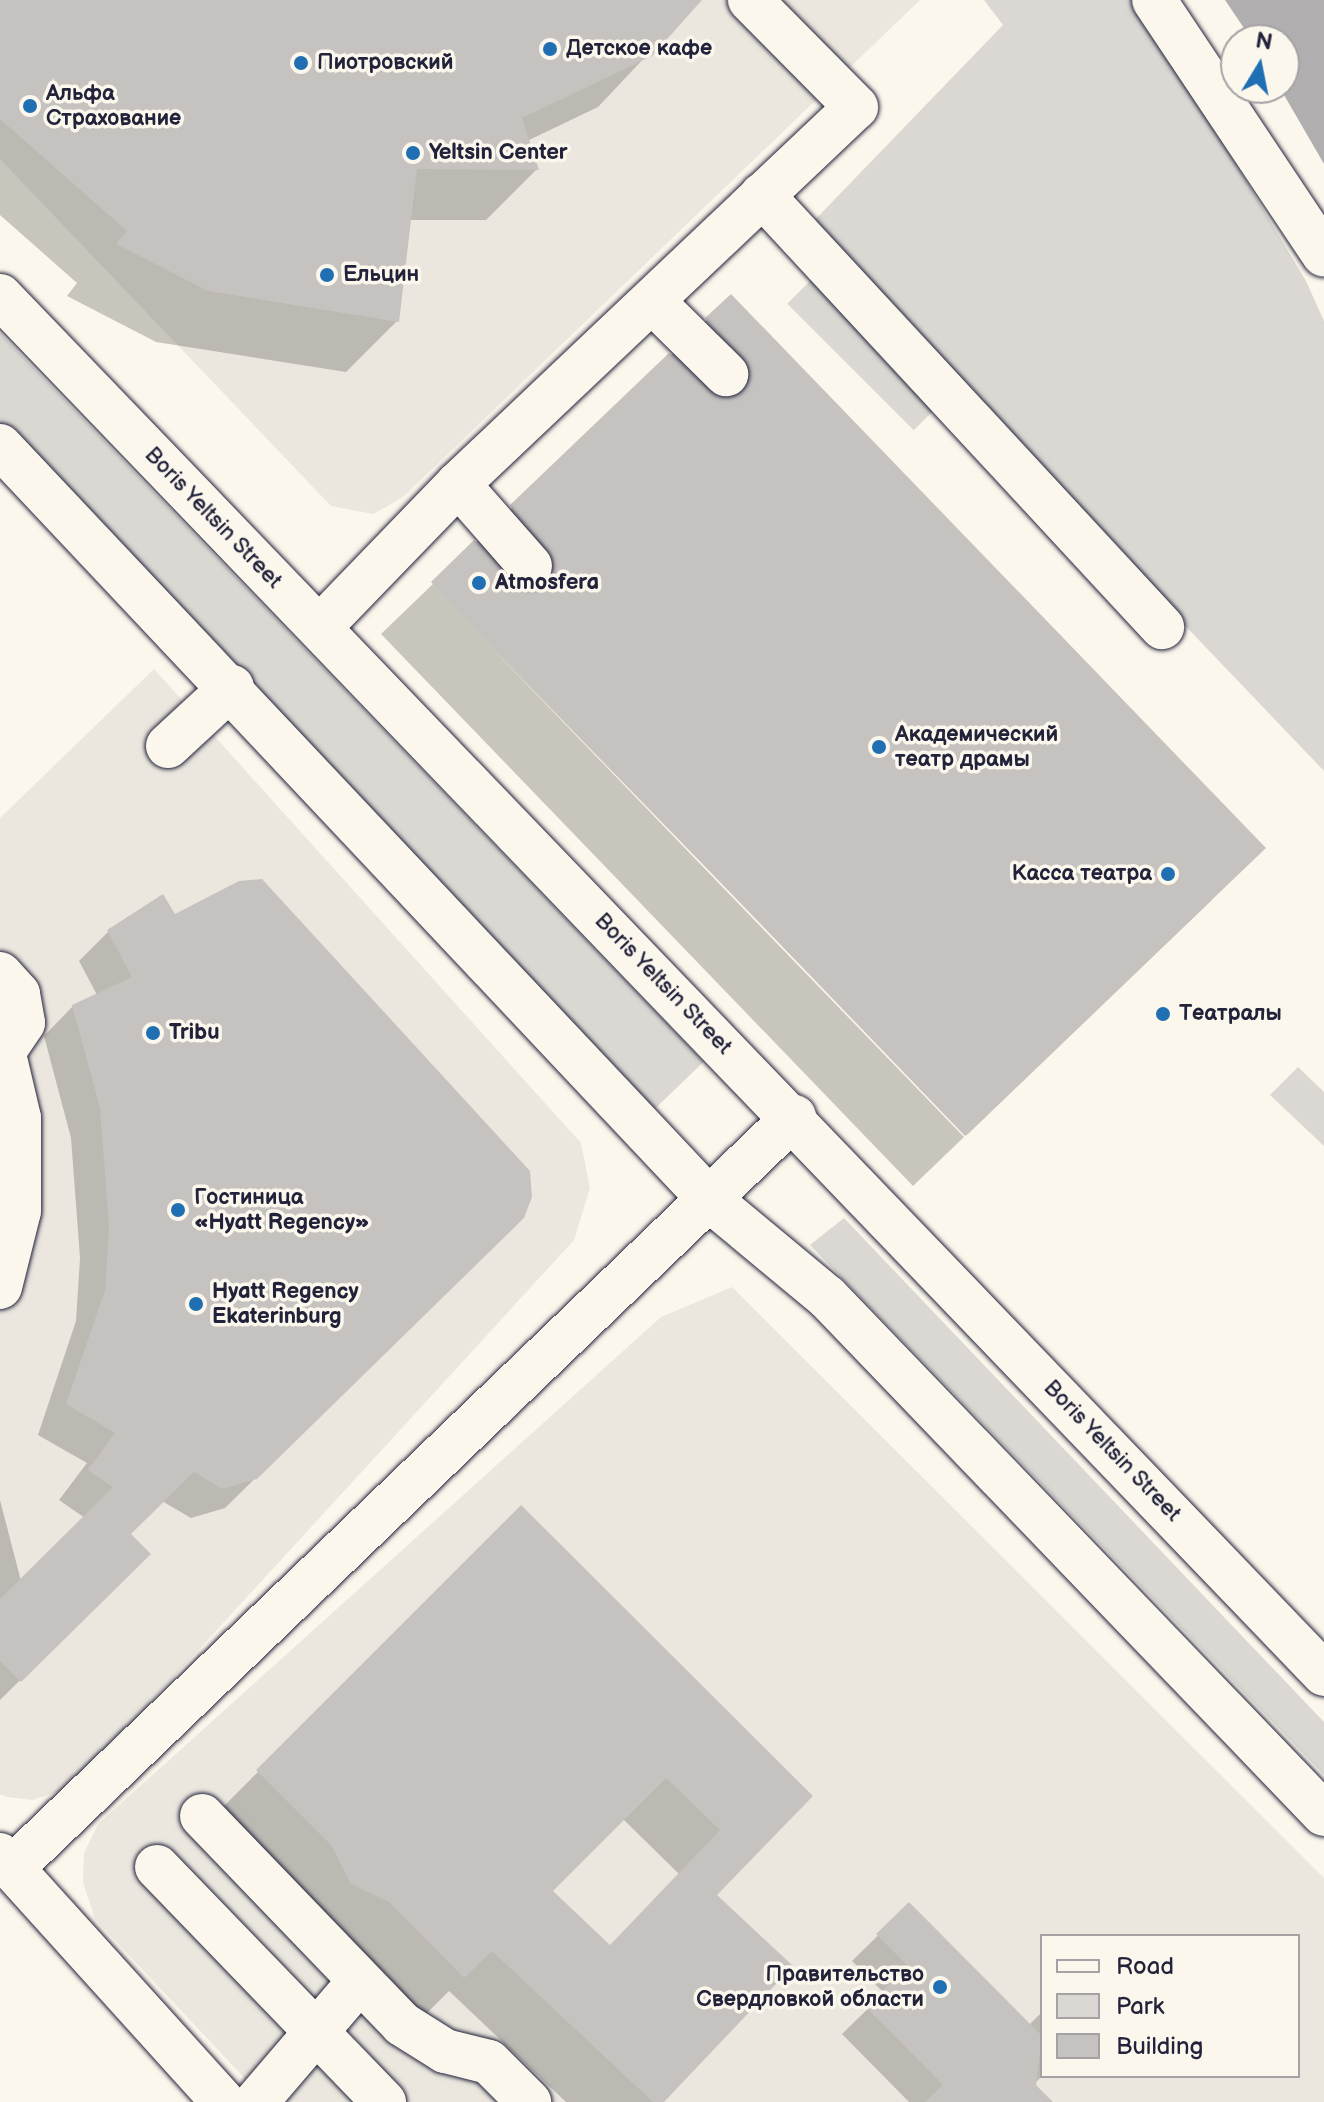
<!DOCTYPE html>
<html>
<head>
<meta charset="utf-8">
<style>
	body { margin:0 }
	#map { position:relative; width:1324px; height:2102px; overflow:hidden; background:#fbf7ec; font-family:"Balsamiq Sans",sans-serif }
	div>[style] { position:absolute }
	.built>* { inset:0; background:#ebe7df }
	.green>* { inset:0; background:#dbd8d3; transform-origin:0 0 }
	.water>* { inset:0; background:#b1aeb0 }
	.shadow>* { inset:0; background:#0003 }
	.building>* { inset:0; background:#c6c2c0 }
	.roads { filter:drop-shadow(0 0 2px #22223b) drop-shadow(0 0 2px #22223b) }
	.minor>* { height:44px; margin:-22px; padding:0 22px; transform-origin:22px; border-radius:22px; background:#fbf7ec }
	.dots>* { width:22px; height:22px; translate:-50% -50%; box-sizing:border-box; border:4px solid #fbf7ec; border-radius:50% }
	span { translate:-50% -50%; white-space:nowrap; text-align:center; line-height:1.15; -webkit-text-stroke:7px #fbf7ec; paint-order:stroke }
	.poi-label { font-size:22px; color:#22223b; font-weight:700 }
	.left { translate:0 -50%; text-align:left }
	.right { translate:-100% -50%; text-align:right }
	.street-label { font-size:22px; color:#22223b }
	.legend { position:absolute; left:1040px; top:1934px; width:260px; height:144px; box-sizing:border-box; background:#fbf7ec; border:2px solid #a4a2a5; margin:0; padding:10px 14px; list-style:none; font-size:24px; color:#22223b }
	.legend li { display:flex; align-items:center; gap:16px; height:40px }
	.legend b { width:40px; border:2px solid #a4a2a5 }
	.north { position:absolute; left:1220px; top:24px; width:80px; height:80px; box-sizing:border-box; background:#fbf7ec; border:2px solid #a4a2a5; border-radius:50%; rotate:10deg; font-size:22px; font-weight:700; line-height:32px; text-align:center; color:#22223b }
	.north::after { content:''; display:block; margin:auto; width:28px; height:36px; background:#1f6fb2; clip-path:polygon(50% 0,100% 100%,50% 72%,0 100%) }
</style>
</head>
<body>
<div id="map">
	<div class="built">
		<i style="clip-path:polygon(0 0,920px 0,402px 498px,373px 514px,331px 506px,0 159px)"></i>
		<i style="clip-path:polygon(154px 669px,581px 1143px,590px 1188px,574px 1240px,74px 1786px,33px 1800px,7px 1797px,0 1794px,0 818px)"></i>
		<i style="clip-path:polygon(evenodd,732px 1287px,1324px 1878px,1324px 2102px,267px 2102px,95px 1919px,83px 1882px,84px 1853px,98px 1824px,661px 1317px,732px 1287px,1042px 1936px,1298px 1936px,1298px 2076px,1042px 2076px,1042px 1936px)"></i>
	</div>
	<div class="green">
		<i style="clip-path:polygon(984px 0,1138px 0,1306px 281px,1324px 321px,1324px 771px,806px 229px,1003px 25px)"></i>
		<i style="left:812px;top:279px;width:179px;height:35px;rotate:45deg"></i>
		<i style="left:0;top:333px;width:1013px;height:74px;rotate:46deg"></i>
		<i style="clip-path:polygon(1298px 1067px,1324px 1092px,1324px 1146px,1270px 1095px)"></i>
		<i style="clip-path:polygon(844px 1218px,1324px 1722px,1324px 1775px,810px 1245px)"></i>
	</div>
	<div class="water">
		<i style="clip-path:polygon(1225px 0,1324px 0,1324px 164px,1280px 88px,1284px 40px,1252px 40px)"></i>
	</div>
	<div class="shadow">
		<i style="clip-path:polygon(0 0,699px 0,598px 107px,527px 141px,537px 169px,486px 220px,409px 220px,397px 321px,346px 372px,156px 342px,67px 296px,77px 283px,0 215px)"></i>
		<i style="clip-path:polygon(731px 297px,1212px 900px,967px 1135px,481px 637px,964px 1137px,913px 1186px,381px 634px)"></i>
		<i style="clip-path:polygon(174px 916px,522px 1216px,225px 1508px,191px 1518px,162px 1501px,128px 1534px,148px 1554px,0 1700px,0 1500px,21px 1581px,85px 1518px,59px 1500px,87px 1463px,38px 1435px,76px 1321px,80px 1258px,71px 1138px,44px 1036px,73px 1006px,97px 995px,79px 961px,108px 932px)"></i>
		<i style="clip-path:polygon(evenodd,521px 1508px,811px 1796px,714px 1895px,661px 2102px,566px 2102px,449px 1991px,421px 2019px,216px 1814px,521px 1508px,623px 1819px,679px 1874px,609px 1947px,550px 1891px,623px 1819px)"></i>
		<i style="clip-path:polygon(909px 1905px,1028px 2026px,1042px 2012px,1042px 2076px,1033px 2085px,1050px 2102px,909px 2102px,842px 2034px,884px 1993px,852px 1961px)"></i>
	</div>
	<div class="building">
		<i style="clip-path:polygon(0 0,702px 0,652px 56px,522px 118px,539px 170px,417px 169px,399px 322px,208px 291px,116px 244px,127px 231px,0 119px)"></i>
		<i style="clip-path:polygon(731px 294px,1266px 848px,965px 1136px,431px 582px,474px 540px,521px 589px,547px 584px,554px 560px,510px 505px,669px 353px,719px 398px,743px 392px,750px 367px,705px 318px)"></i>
		<i style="clip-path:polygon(262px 879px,530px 1171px,532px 1197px,524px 1218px,257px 1479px,222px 1489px,194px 1472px,131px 1534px,151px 1554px,21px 1682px,0 1661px,0 1599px,113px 1487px,88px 1470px,115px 1433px,66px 1404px,105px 1290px,109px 1227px,100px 1108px,72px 1005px,132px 977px,107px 930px,163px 894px,175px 914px,239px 881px)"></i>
		<i style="clip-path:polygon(evenodd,521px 1505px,813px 1796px,717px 1895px,793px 1966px,664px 2102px,653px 2102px,492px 1951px,464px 1978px,389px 1902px,351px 1884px,331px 1845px,256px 1770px,521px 1505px,666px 1778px,720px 1830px,610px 1945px,553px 1891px,666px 1778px)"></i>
		<i style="clip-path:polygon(909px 1902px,1042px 2036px,1036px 2085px,1053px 2102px,925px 2102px,943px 2085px,866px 2007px,908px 1966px,876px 1934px)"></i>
	</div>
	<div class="roads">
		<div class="minor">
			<i style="left:1154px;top:0;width:306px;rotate:56.3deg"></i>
			<i style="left:762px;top:195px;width:589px;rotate:47.2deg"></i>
			<i style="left:0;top:296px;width:1911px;rotate:46.14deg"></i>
			<i style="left:653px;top:302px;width:103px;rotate:44.6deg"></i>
			<i style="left:0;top:446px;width:1036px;rotate:46.72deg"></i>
			<i style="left:710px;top:1200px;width:152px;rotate:39.7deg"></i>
			<i style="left:827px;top:1297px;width:717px;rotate:46.13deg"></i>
			<i style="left:458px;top:484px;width:109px;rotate:48.7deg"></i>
			<i style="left:320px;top:627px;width:199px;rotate:-46deg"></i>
			<i style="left:458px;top:484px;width:548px;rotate:-43.45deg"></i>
			<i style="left:856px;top:107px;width:151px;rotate:-134.7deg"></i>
			<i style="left:168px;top:746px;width:87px;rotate:-42.7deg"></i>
			<i style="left:0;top:974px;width:27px;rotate:48deg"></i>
			<i style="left:18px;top:994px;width:29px;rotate:80deg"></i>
			<i style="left:23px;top:1023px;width:41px;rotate:124.1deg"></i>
			<i style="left:0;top:1287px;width:78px;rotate:-76deg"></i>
			<i style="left:19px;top:1211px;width:93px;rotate:-90deg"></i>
			<i style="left:19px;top:1118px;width:66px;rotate:-103.2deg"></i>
			<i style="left:202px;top:1816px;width:289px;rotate:46.1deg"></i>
			<i style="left:402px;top:2024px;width:51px;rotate:32.1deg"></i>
			<i style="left:445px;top:2051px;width:45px;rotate:14deg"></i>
			<i style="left:489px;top:2062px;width:57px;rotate:45deg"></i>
			<i style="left:0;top:1855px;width:333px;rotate:47.9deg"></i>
			<i style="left:13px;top:1867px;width:1083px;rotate:-43.84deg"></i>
			<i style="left:157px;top:1867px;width:327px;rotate:46deg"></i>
			<i style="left:256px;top:2102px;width:157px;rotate:-49.4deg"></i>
		</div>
	</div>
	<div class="dots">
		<i style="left:550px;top:49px;background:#1f6fb2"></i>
		<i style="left:301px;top:63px;background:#1f6fb2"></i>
		<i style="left:30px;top:106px;background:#1f6fb2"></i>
		<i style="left:413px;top:153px;background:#1f6fb2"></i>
		<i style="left:327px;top:275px;background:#1f6fb2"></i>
		<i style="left:479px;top:583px;background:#1f6fb2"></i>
		<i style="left:879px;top:747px;background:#1f6fb2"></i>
		<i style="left:1168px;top:874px;background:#1f6fb2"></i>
		<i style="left:1163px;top:1014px;background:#1f6fb2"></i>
		<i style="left:153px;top:1033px;background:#1f6fb2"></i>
		<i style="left:178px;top:1210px;background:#1f6fb2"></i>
		<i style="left:196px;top:1304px;background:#1f6fb2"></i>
		<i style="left:940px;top:1987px;background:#1f6fb2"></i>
	</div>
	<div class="poi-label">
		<span class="left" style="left:566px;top:49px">Детское кафе</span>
		<span class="left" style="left:317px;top:63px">Пиотровский</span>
		<span class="left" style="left:46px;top:106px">Альфа<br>Страхование</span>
		<span class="left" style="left:429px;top:153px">Yeltsin Center</span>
		<span class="left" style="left:343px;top:275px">Ельцин</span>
		<span class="left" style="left:495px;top:583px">Atmosfera</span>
		<span class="left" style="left:895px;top:747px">Академический<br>театр драмы</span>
		<span class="right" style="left:1152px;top:874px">Касса театра</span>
		<span class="left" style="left:1179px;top:1014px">Театралы</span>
		<span class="left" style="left:169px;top:1033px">Tribu</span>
		<span class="left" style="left:194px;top:1210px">Гостиница<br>«Hyatt Regency»</span>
		<span class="left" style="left:212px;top:1304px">Hyatt Regency<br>Ekaterinburg</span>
		<span class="right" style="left:924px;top:1987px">Правительство<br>Свердловкой области</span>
	</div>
	<div class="street-label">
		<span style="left:213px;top:518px;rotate:46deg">Boris Yeltsin Street</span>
		<span style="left:663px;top:984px;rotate:46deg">Boris Yeltsin Street</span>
		<span style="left:1112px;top:1451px;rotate:46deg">Boris Yeltsin Street</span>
	</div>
	<ul class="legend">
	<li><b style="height:10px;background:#fbf7ec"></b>Road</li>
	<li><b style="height:22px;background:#dbd8d3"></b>Park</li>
	<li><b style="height:22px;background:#c6c2c0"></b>Building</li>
	</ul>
	<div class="north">N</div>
</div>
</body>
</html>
